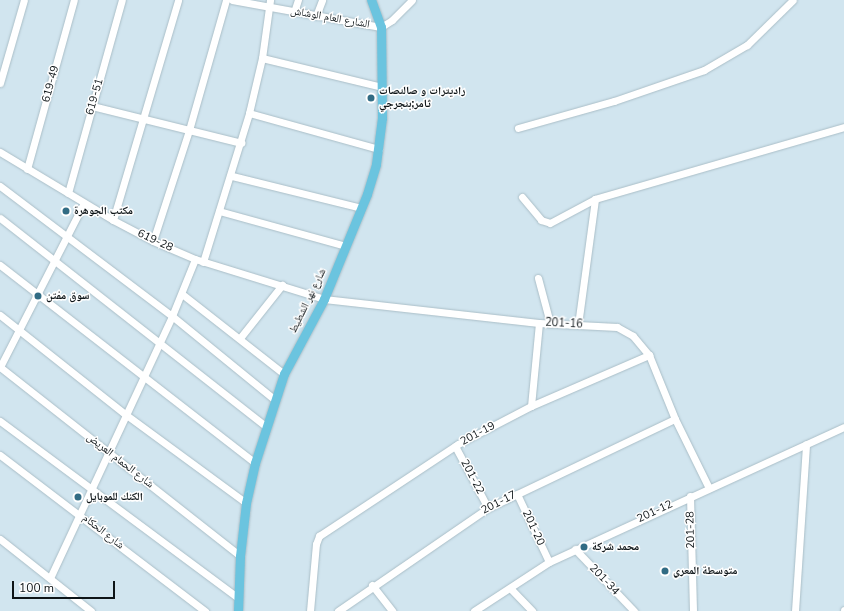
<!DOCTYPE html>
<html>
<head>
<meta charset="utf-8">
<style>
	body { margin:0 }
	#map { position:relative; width:844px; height:611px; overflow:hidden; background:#d1e5ef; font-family:"Nunito Sans","Noto Naskh Arabic",sans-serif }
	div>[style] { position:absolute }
	.roads { filter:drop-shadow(0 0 1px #aabec7) drop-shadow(0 0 1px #aabec7) }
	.minor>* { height:7px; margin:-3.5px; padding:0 3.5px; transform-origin:3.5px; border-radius:3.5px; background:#fff }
	.major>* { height:9px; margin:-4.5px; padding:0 4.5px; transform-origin:4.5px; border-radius:4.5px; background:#6bc4df }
	.dots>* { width:11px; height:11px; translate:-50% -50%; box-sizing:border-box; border:2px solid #fff; border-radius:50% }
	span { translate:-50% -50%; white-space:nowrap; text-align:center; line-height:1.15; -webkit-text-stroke:3px #fff; paint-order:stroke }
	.street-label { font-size:11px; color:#0d1417 }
	.poi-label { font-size:11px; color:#0d1417; font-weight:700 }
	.left { translate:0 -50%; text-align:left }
	.scale { position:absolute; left:12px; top:581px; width:103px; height:18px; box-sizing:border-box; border:2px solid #0d1417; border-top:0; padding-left:5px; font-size:12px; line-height:14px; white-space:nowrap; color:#0d1417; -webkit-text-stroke:3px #fff; paint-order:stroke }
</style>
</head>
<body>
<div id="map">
	<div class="roads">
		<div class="minor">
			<i style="left:232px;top:0;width:151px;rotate:10.3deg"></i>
			<i style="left:381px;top:27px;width:13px;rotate:-32deg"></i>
			<i style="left:392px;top:20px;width:28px;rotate:-45deg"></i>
			<i style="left:294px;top:12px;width:13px;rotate:-72deg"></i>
			<i style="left:316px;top:16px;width:17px;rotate:-69deg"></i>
			<i style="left:262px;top:58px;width:123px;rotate:13.6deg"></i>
			<i style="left:0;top:83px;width:86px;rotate:-73.9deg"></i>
			<i style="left:92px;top:106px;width:154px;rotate:13.9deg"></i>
			<i style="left:249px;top:113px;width:135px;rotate:15.5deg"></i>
			<i style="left:518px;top:128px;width:100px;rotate:-15.7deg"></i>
			<i style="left:614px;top:101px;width:95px;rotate:-19deg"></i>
			<i style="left:704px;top:70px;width:50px;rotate:-30.2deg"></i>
			<i style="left:747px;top:45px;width:64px;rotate:-44.4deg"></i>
			<i style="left:0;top:152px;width:132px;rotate:31deg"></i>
			<i style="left:113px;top:220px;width:45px;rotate:27.7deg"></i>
			<i style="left:153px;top:241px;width:46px;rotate:23.2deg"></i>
			<i style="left:195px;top:259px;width:135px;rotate:17.2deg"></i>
			<i style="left:324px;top:299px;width:216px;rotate:6.4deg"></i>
			<i style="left:539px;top:323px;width:78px;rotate:2.9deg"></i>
			<i style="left:617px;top:327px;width:18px;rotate:29deg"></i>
			<i style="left:633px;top:336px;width:25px;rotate:50deg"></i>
			<i style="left:649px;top:355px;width:69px;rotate:67.9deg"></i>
			<i style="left:675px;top:419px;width:77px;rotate:63.8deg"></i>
			<i style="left:27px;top:169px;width:175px;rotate:-74.5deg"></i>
			<i style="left:232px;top:176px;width:133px;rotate:13.9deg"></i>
			<i style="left:0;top:186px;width:216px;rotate:37.1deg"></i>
			<i style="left:172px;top:316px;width:133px;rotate:39.2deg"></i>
			<i style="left:68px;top:193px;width:200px;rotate:-74.4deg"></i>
			<i style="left:522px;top:197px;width:30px;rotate:50deg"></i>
			<i style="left:541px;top:220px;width:9px;rotate:18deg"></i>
			<i style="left:550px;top:223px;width:51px;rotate:-28.1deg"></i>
			<i style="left:219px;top:211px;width:132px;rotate:15.4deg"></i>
			<i style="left:0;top:218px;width:339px;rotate:38.1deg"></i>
			<i style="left:113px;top:220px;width:229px;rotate:-73.5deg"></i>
			<i style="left:153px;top:241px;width:117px;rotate:-72deg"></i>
			<i style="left:189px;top:130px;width:135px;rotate:-74.1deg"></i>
			<i style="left:203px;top:262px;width:156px;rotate:-72.8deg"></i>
			<i style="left:249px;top:113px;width:57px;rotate:-76.7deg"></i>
			<i style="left:262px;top:58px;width:59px;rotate:-82.1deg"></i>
			<i style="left:0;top:265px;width:323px;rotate:37.8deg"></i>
			<i style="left:538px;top:278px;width:47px;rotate:75.1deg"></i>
			<i style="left:182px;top:294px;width:130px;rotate:38.1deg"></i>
			<i style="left:0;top:315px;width:159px;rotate:38.4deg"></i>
			<i style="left:125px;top:414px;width:150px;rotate:36.3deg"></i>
			<i style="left:578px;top:325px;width:127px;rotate:-82.3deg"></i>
			<i style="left:595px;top:199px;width:259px;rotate:-16.1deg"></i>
			<i style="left:240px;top:338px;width:68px;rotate:-51.6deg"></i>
			<i style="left:0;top:367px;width:305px;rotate:38.2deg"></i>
			<i style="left:0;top:367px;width:184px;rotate:-62.9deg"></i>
			<i style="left:531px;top:406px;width:83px;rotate:-84.5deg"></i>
			<i style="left:0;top:421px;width:297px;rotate:36.6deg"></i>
			<i style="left:455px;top:446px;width:70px;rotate:62deg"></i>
			<i style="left:0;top:455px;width:258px;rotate:37.3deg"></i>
			<i style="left:517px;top:494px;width:75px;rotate:64.8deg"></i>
			<i style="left:690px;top:496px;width:115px;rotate:88.5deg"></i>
			<i style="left:0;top:539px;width:116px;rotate:38.4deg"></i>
			<i style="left:575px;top:549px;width:86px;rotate:46.4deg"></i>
			<i style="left:50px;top:578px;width:289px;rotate:-65deg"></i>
			<i style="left:172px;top:316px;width:61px;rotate:-68deg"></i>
			<i style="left:372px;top:585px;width:33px;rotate:52deg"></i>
			<i style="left:510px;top:588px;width:32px;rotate:46deg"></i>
			<i style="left:310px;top:611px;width:67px;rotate:-84.9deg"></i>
			<i style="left:316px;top:544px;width:9px;rotate:-69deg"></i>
			<i style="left:319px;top:536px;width:167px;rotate:-33.5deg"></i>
			<i style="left:458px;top:444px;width:82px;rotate:-27.5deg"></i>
			<i style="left:531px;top:406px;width:129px;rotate:-23.4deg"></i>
			<i style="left:338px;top:611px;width:182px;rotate:-34.5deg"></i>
			<i style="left:488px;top:508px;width:207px;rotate:-25.5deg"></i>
			<i style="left:474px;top:611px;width:90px;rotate:-33.2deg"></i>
			<i style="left:549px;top:562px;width:324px;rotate:-24.6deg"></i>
			<i style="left:795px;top:611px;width:167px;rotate:-86.2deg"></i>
			<i style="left:844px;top:611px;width:1px;rotate:-90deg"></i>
		</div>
		<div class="major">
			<i style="left:238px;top:611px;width:55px;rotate:-87.9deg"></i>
			<i style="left:240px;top:556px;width:53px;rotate:-83.5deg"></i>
			<i style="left:246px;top:503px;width:41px;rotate:-77.3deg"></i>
			<i style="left:255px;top:463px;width:94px;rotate:-72deg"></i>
			<i style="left:284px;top:374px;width:85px;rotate:-61.9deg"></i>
			<i style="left:324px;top:299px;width:113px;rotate:-67.7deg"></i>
			<i style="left:367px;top:194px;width:31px;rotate:-73deg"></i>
			<i style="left:376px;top:164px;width:46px;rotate:-82.6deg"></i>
			<i style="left:382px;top:118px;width:91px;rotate:-90.6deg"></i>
			<i style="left:381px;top:27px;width:29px;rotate:-110deg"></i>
		</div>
	</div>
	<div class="dots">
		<i style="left:371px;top:98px;background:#326c84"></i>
		<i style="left:66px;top:211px;background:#326c84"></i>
		<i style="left:38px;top:296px;background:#326c84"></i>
		<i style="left:78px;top:497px;background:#326c84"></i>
		<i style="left:584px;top:547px;background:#326c84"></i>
		<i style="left:665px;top:571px;background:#326c84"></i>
	</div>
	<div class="street-label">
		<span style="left:330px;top:18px;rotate:10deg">الشارع العام الوشاش</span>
		<span style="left:51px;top:84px;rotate:-75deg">619-49</span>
		<span style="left:95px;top:97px;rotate:-74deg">619-51</span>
		<span style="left:155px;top:241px;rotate:25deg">619-28</span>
		<span style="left:308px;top:301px;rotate:-64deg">شارع نهر الشطيط</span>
		<span style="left:564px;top:324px;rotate:3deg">201-16</span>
		<span style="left:478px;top:434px;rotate:-28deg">201-19</span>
		<span style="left:120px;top:461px;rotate:38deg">شارع الحمام العريض</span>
		<span style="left:472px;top:477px;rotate:62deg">201-22</span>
		<span style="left:499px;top:503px;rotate:-27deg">201-17</span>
		<span style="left:655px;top:512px;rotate:-25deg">201-12</span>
		<span style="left:533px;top:528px;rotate:65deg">201-20</span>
		<span style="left:691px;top:530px;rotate:-91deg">201-28</span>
		<span style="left:103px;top:532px;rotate:38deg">شارع الحكام</span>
		<span style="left:604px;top:580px;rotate:46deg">201-34</span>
	</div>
	<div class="poi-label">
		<span class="left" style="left:379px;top:98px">راديترات و صالنصات<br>ثامر;بنجرجي</span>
		<span class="left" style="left:74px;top:211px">مكتب الجوهرة</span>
		<span class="left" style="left:46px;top:296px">سوق مفتن</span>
		<span class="left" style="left:86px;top:497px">الكنك للموبايل</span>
		<span class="left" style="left:592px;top:547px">محمد شركة</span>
		<span class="left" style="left:673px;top:571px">متوسطة المعري</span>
	</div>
	<div class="scale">100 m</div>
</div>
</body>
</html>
